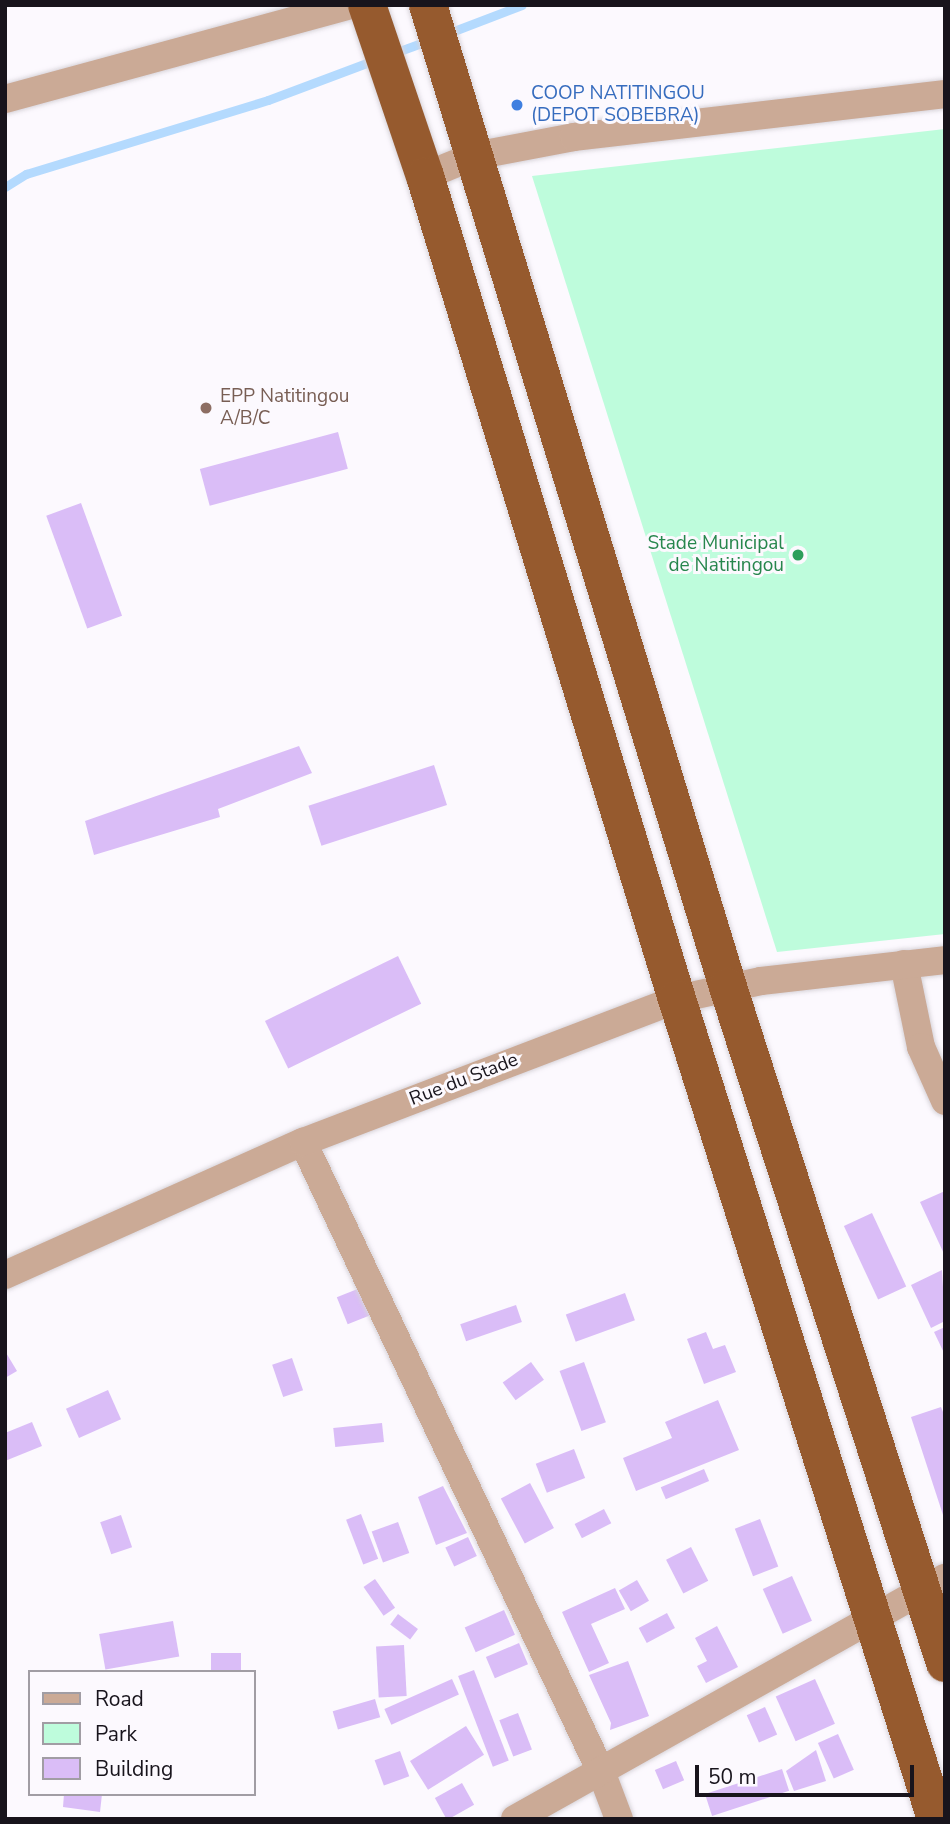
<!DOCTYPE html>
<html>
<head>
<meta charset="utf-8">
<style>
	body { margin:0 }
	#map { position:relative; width:950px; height:1824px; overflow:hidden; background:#fcf9fe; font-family:"Nunito Sans",sans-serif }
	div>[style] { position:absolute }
	.green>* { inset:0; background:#befcdc }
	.stream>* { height:9px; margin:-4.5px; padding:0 4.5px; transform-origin:4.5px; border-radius:4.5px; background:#b4dafe }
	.building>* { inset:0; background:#dabdf7; transform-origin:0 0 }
	.roads { filter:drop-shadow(0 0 2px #d8d4da) drop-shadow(0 0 2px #d8d4da) }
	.minor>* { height:28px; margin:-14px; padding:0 14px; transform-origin:14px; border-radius:14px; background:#cbaa96 }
	.trunk>* { height:38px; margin:-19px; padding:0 19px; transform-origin:19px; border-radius:19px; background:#965a2e }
	.dots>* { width:19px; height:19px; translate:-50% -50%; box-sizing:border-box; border:4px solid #fcf9fe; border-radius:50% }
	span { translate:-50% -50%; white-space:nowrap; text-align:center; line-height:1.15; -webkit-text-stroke:6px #fcf9fe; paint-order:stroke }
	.shop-label { font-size:19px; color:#366cbe }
	.left { translate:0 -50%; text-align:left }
	.education-label { font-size:19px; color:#785e54 }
	.leisure-label { font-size:19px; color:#27864d }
	.right { translate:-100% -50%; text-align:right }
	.street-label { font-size:19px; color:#18141c }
	.frame { position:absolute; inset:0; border:7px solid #18141c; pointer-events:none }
	.legend { position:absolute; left:28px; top:1670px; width:228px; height:126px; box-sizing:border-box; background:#fcf9fe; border:2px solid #a19da4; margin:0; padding:9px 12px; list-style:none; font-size:21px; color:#18141c }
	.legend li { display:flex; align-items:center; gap:14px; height:35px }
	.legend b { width:35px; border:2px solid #a19da4 }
	.scale { position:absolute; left:695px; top:1765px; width:219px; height:32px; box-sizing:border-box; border:4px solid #18141c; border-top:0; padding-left:9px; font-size:21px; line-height:24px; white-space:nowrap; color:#18141c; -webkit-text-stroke:5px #fcf9fe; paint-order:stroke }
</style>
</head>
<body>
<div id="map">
	<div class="green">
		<i style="clip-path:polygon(945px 129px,945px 934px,777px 952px,532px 176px)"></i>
	</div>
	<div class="stream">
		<i style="left:446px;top:34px;width:81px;rotate:-20.9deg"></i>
		<i style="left:394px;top:53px;width:38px;rotate:-20deg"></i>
		<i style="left:5px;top:187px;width:25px;rotate:-32deg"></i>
		<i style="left:26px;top:174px;width:253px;rotate:-17deg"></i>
		<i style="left:268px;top:100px;width:116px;rotate:-20.6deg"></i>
	</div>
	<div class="building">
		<i style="left:338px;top:432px;width:38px;height:143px;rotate:75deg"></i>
		<i style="left:81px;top:503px;width:120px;height:37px;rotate:70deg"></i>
		<i style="clip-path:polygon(299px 746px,312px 773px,218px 809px,220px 817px,94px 855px,85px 821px)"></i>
		<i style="left:434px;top:765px;width:42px;height:132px;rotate:72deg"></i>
		<i style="left:398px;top:956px;width:53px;height:148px;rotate:64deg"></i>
		<i style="clip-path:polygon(945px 1191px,945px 1256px,920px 1202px)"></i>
		<i style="left:872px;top:1213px;width:81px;height:31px;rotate:65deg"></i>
		<i style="clip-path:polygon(942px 1270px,945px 1321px,931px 1328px,911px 1285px)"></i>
		<i style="left:360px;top:1288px;width:29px;height:25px;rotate:68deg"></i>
		<i style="left:625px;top:1293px;width:29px;height:63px;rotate:70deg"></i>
		<i style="left:516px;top:1305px;width:18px;height:59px;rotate:71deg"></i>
		<i style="clip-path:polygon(945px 1327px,945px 1355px,934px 1332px)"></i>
		<i style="clip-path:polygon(706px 1332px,713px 1349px,725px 1345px,736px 1372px,704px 1384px,687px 1339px)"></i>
		<i style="clip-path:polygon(5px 1351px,17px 1371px,5px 1378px)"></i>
		<i style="left:292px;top:1358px;width:34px;height:21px;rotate:71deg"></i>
		<i style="left:531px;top:1362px;width:22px;height:35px;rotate:54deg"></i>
		<i style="left:584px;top:1362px;width:64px;height:26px;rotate:70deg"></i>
		<i style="left:108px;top:1390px;width:32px;height:46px;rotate:66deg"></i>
		<i style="clip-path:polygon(718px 1400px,739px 1450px,636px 1491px,623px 1458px,672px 1438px,665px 1422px)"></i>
		<i style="clip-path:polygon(941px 1407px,945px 1417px,944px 1518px,911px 1417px)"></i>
		<i style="clip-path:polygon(32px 1422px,42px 1446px,5px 1461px,5px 1433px)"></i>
		<i style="left:382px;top:1423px;width:19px;height:49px;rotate:84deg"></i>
		<i style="left:574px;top:1449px;width:31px;height:41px;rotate:69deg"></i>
		<i style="left:704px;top:1469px;width:13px;height:47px;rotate:67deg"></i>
		<i style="left:530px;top:1483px;width:51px;height:33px;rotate:62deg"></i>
		<i style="clip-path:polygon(443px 1486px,467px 1533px,436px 1545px,418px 1497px)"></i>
		<i style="left:604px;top:1509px;width:16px;height:33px;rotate:63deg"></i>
		<i style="left:361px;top:1514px;width:48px;height:16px;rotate:69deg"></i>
		<i style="left:121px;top:1515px;width:34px;height:22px;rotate:71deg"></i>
		<i style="left:760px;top:1519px;width:51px;height:27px;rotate:69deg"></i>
		<i style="left:398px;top:1522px;width:33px;height:28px;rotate:70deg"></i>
		<i style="left:468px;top:1537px;width:21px;height:25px;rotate:65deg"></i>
		<i style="left:691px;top:1547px;width:38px;height:28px;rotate:63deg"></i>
		<i style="left:792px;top:1576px;width:49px;height:32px;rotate:66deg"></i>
		<i style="left:375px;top:1579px;width:35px;height:14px;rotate:55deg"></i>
		<i style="left:637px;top:1580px;width:24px;height:21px;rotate:60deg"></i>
		<i style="clip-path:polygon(615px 1588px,625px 1609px,591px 1624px,609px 1663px,589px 1672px,562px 1612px)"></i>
		<i style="left:504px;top:1610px;width:27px;height:43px;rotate:66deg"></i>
		<i style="left:667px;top:1613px;width:17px;height:32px;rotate:62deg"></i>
		<i style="left:398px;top:1614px;width:25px;height:13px;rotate:37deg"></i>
		<i style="left:173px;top:1621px;width:36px;height:75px;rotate:80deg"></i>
		<i style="clip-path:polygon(717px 1626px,738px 1667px,706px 1683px,697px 1666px,707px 1661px,695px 1638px)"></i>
		<i style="left:519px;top:1643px;width:23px;height:36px;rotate:67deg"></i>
		<i style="left:404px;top:1645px;width:51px;height:28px;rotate:87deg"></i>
		<i style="left:211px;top:1653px;width:30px;height:19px"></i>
		<i style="clip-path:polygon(628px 1661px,649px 1716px,610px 1730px,611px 1723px,589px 1675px)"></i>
		<i style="left:474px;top:1670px;width:97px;height:17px;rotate:69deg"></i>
		<i style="left:452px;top:1679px;width:17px;height:74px;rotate:66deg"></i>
		<i style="left:815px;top:1679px;width:49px;height:43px;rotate:66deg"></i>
		<i style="left:375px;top:1699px;width:19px;height:44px;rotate:74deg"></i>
		<i style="left:765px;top:1707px;width:30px;height:20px;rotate:66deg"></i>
		<i style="left:518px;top:1713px;width:39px;height:20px;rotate:69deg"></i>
		<i style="left:466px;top:1726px;width:34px;height:66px;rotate:58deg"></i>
		<i style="left:838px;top:1734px;width:39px;height:22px;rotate:66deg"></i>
		<i style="clip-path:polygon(816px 1750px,826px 1781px,794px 1791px,786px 1771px)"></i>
		<i style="left:400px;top:1751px;width:27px;height:27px;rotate:70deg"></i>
		<i style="left:676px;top:1761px;width:21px;height:23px;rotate:67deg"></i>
		<i style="left:782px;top:1769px;width:23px;height:81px;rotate:72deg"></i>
		<i style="left:462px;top:1783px;width:25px;height:31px;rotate:61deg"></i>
		<i style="clip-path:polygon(64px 1794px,102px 1794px,100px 1812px,63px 1807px)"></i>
	</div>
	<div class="roads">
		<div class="minor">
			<i style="left:5px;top:99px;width:358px;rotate:-15.2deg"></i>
			<i style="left:425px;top:176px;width:53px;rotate:-22.2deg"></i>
			<i style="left:474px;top:156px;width:102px;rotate:-10.8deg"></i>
			<i style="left:574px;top:137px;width:373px;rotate:-6.6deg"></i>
			<i style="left:904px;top:964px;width:85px;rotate:78.4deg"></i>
			<i style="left:921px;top:1047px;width:59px;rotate:66deg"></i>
			<i style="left:303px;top:1142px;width:699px;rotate:64.68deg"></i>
			<i style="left:602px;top:1774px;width:48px;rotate:69.3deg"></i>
			<i style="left:5px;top:1275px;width:326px;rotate:-24.1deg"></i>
			<i style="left:303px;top:1142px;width:400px;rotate:-20.9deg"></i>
			<i style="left:677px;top:999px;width:86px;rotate:-12.1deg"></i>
			<i style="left:761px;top:981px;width:185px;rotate:-6.5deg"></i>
			<i style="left:515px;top:1819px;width:493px;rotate:-29.3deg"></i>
		</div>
		<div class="trunk">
			<i style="left:367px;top:5px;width:181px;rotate:71.3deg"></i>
			<i style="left:425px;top:176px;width:861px;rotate:72.98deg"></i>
			<i style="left:677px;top:999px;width:860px;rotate:72.47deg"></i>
			<i style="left:428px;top:5px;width:1027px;rotate:73.01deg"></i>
			<i style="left:728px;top:987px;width:710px;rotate:72.2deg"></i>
		</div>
	</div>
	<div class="dots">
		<i style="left:517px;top:105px;background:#3f7fe0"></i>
		<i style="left:206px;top:408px;background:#8d6e63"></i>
		<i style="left:798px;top:555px;background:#2e9e5b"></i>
	</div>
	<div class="shop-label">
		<span class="left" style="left:531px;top:105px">COOP NATITINGOU<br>(DEPOT SOBEBRA)</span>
	</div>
	<div class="education-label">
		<span class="left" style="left:220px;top:408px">EPP Natitingou<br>A/B/C</span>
	</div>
	<div class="leisure-label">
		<span class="right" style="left:784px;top:555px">Stade Municipal<br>de Natitingou</span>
	</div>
	<div class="street-label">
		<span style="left:464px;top:1080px;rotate:-21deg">Rue du Stade</span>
	</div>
	<div class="frame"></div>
	<ul class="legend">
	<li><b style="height:9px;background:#cbaa96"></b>Road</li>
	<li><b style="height:19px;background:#befcdc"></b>Park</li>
	<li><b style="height:19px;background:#dabdf7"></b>Building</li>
	</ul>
	<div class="scale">50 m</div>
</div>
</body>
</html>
